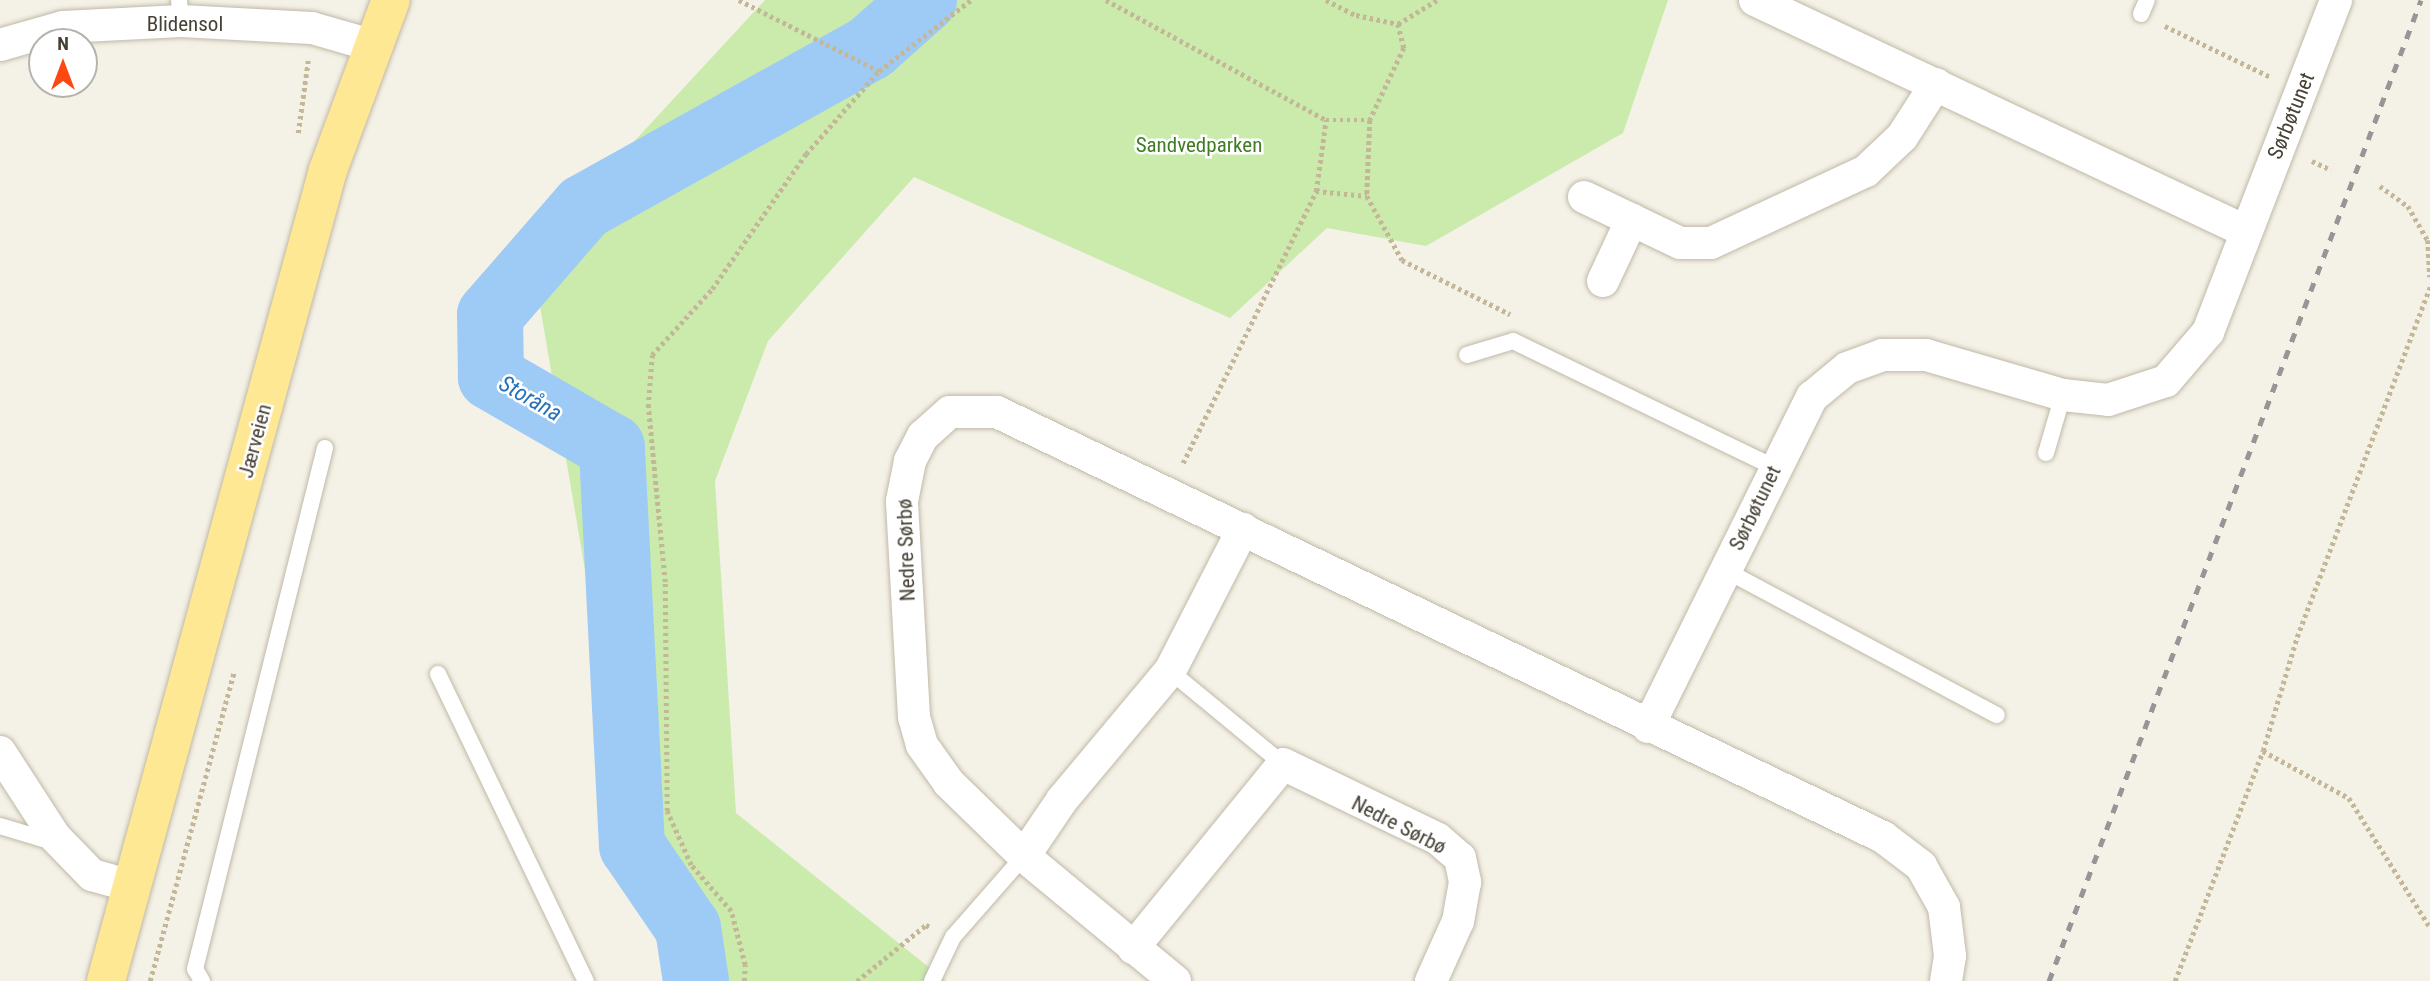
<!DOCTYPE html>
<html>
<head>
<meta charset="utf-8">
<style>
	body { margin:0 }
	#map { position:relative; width:2430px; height:981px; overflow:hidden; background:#f4f1e6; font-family:"Roboto Condensed",sans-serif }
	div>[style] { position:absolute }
	.green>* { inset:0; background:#caebac }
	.river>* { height:66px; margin:-33px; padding:0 33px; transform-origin:33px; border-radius:33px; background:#9ecbf5 }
	.path>* { height:4.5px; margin-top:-2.25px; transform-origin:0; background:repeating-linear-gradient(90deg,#c3b798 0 3.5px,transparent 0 7px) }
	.roads { filter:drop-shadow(0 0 2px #c0b9a8) drop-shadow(0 0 2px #c0b9a8) }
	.lane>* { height:16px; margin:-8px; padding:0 8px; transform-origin:8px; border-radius:8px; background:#fff }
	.street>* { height:32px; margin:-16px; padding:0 16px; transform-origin:16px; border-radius:16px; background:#fff }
	.primary>* { height:38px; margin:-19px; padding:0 19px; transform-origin:19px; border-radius:19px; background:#ffe894 }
	.rail>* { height:5px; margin-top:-2.5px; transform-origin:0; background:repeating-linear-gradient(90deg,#969696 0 9px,transparent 0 18px) }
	span { translate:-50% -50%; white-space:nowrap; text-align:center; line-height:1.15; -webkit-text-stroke:5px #fff; paint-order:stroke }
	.street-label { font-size:21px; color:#474135 }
	.park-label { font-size:21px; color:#3f7c24 }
	.water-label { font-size:23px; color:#2771b9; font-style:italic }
	.north { position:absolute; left:28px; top:28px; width:70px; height:70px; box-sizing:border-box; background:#fff; border:2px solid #b5b3ae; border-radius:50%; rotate:0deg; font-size:19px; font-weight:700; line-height:28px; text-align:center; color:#474135 }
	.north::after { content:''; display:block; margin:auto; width:24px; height:32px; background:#ff4712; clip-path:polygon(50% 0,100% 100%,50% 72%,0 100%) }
</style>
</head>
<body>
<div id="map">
	<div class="green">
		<i style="clip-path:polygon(765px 0,1668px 0,1623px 133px,1426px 246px,1327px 228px,1230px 318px,914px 177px,768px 341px,715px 481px,736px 813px,946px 981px,688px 981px,632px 846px,531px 253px)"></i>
	</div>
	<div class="river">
		<i style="left:696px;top:981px;width:54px;rotate:-98.6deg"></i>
		<i style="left:688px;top:928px;width:99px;rotate:-124.3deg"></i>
		<i style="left:632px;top:846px;width:400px;rotate:-92.9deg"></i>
		<i style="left:612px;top:447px;width:140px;rotate:-150deg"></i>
		<i style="left:491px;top:377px;width:62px;rotate:-90.9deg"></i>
		<i style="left:490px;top:315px;width:143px;rotate:-49deg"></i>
		<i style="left:584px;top:207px;width:329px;rotate:-29.1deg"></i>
		<i style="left:871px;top:47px;width:71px;rotate:-41.6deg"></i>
	</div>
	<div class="path">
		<i style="left:739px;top:0;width:157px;rotate:26.9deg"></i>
		<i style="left:1106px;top:0;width:251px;rotate:28.6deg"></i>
		<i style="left:1326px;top:120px;width:44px"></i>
		<i style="left:1326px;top:0;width:34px;rotate:27deg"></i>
		<i style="left:1356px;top:15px;width:43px;rotate:12.1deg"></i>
		<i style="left:1398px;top:24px;width:46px;rotate:-31.6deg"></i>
		<i style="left:1398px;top:24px;width:25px;rotate:76deg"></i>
		<i style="left:1404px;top:48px;width:80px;rotate:115.3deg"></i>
		<i style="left:1370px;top:120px;width:76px;rotate:92.3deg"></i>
		<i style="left:1367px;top:196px;width:73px;rotate:61.3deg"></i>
		<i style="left:1402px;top:260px;width:121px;rotate:26.6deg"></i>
		<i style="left:2165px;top:26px;width:118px;rotate:25.7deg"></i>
		<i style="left:298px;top:133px;width:73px;rotate:-82.1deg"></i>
		<i style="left:2312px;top:161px;width:21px;rotate:25deg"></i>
		<i style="left:2380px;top:186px;width:34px;rotate:36deg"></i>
		<i style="left:2408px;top:206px;width:39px;rotate:60deg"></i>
		<i style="left:2428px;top:240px;width:37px;rotate:87deg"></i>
		<i style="left:1316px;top:191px;width:51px;rotate:5.6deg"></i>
		<i style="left:1183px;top:463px;width:303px;rotate:-63.9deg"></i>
		<i style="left:1316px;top:191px;width:72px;rotate:-82deg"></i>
		<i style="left:2263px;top:751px;width:98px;rotate:28.7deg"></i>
		<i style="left:2349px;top:798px;width:152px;rotate:57.9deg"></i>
		<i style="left:150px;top:981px;width:321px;rotate:-74.8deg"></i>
		<i style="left:744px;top:981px;width:16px;rotate:-86deg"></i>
		<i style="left:745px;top:965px;width:56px;rotate:-104.5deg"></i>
		<i style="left:731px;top:911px;width:61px;rotate:-131deg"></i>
		<i style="left:691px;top:865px;width:59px;rotate:-114deg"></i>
		<i style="left:667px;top:811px;width:229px;rotate:-90.5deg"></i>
		<i style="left:665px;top:582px;width:176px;rotate:-95.5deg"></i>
		<i style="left:648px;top:407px;width:52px;rotate:-85.6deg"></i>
		<i style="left:652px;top:355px;width:89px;rotate:-47.7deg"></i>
		<i style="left:712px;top:289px;width:165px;rotate:-55.2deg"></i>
		<i style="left:806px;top:154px;width:111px;rotate:-48.7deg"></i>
		<i style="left:879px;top:71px;width:116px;rotate:-37.7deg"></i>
		<i style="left:857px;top:981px;width:89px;rotate:-39.1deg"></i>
		<i style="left:926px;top:925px;width:4px;rotate:27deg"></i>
		<i style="left:2175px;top:981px;width:246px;rotate:-69.1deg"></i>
		<i style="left:2263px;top:751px;width:119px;rotate:-73.4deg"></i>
		<i style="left:2297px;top:637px;width:375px;rotate:-69.2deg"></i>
	</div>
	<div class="roads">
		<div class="lane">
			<i style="left:179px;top:0;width:21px;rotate:85deg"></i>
			<i style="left:2141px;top:14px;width:15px;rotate:-67deg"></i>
			<i style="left:1467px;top:355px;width:48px;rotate:-16.9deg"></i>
			<i style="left:1513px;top:341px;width:290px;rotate:25.8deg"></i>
			<i style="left:2046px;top:453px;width:60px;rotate:-73.7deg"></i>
			<i style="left:1725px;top:570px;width:308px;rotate:28.1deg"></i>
			<i style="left:1170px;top:671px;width:146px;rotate:39.5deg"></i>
			<i style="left:438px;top:674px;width:341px;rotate:64.3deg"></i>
			<i style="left:0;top:826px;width:45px;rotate:16.8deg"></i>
			<i style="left:43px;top:839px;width:12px;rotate:-9deg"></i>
			<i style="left:202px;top:981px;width:14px;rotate:-120deg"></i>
			<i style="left:195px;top:969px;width:537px;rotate:-75.99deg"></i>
			<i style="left:932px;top:981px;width:49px;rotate:-64.5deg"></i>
			<i style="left:953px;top:937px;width:108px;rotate:-48.8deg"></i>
		</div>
		<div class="street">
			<i style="left:1755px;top:0;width:542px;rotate:25.24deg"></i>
			<i style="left:0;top:45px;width:66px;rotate:-15.9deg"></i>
			<i style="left:63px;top:27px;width:118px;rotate:-2.9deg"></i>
			<i style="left:181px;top:21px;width:131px;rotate:3.1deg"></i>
			<i style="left:312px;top:28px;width:61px;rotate:16.1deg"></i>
			<i style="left:1584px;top:197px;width:106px;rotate:25.6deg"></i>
			<i style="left:1680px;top:243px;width:31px"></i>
			<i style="left:1711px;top:243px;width:171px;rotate:-24.9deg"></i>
			<i style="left:1866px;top:171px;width:50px;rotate:-43.4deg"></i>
			<i style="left:1902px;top:137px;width:63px;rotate:-57.3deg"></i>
			<i style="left:1603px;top:281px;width:68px;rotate:-64.9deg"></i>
			<i style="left:1648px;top:727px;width:369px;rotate:-63.6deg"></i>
			<i style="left:1812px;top:397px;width:45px;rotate:-39.6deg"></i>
			<i style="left:1847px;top:368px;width:37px;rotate:-20deg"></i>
			<i style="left:1882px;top:355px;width:44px"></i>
			<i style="left:1926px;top:355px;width:143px;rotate:16.3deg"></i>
			<i style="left:2063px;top:395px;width:45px;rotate:6.3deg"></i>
			<i style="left:2108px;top:400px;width:61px;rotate:-18.1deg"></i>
			<i style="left:2166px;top:381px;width:65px;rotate:-49.4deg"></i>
			<i style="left:2208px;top:332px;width:356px;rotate:-68.9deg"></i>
			<i style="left:0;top:752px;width:101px;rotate:57.1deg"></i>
			<i style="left:55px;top:837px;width:53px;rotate:45.8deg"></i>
			<i style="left:92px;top:875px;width:41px;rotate:15.8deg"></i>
			<i style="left:1024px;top:856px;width:68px;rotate:-55.8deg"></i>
			<i style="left:1062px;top:800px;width:168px;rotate:-50.1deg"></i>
			<i style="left:1170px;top:671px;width:160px;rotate:-62.8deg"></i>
			<i style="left:1133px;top:948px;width:237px;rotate:-50.8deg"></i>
			<i style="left:1283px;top:764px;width:172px;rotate:25.8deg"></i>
			<i style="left:1438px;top:839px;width:29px;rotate:41deg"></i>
			<i style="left:1460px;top:858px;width:25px;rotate:78deg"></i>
			<i style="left:1465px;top:882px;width:40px;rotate:100deg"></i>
			<i style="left:1458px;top:921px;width:66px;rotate:114.2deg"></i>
			<i style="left:1175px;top:981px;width:196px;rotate:-140.4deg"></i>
			<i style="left:1024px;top:856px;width:105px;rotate:-135.8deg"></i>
			<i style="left:949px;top:783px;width:47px;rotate:-125.4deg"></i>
			<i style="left:922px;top:745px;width:29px;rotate:-106deg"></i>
			<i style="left:914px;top:717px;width:216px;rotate:-93.2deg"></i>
			<i style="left:902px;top:501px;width:41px;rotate:-78.7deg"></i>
			<i style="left:910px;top:461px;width:28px;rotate:-63deg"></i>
			<i style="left:923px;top:436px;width:36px;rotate:-42deg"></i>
			<i style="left:950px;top:412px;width:47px"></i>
			<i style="left:997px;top:412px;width:983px;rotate:25.63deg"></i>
			<i style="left:1883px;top:837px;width:48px;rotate:37.3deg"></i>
			<i style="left:1921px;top:866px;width:47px;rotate:60.7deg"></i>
			<i style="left:1944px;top:907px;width:49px;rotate:83deg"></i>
			<i style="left:1950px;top:956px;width:25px;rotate:99deg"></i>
		</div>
		<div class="primary">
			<i style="left:106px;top:981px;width:841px;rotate:-74.69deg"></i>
			<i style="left:328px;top:170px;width:181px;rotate:-69.7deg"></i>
		</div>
	</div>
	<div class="rail">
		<i style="left:2049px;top:981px;width:1049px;rotate:-69.23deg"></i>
	</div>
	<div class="street-label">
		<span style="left:185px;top:24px">Blidensol</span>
		<span style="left:2291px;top:116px;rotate:-68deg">Sørbøtunet</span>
		<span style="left:255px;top:441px;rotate:-75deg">Jærveien</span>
		<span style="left:1755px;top:508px;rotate:-64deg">Sørbøtunet</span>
		<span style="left:906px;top:550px;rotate:-92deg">Nedre Sørbø</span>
		<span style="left:1399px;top:825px;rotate:27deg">Nedre Sørbø</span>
	</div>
	<div class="park-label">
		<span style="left:1199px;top:145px">Sandvedparken</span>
	</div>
	<div class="water-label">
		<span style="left:530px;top:399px;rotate:30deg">Storåna</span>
	</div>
	<div class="north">N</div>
</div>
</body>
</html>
